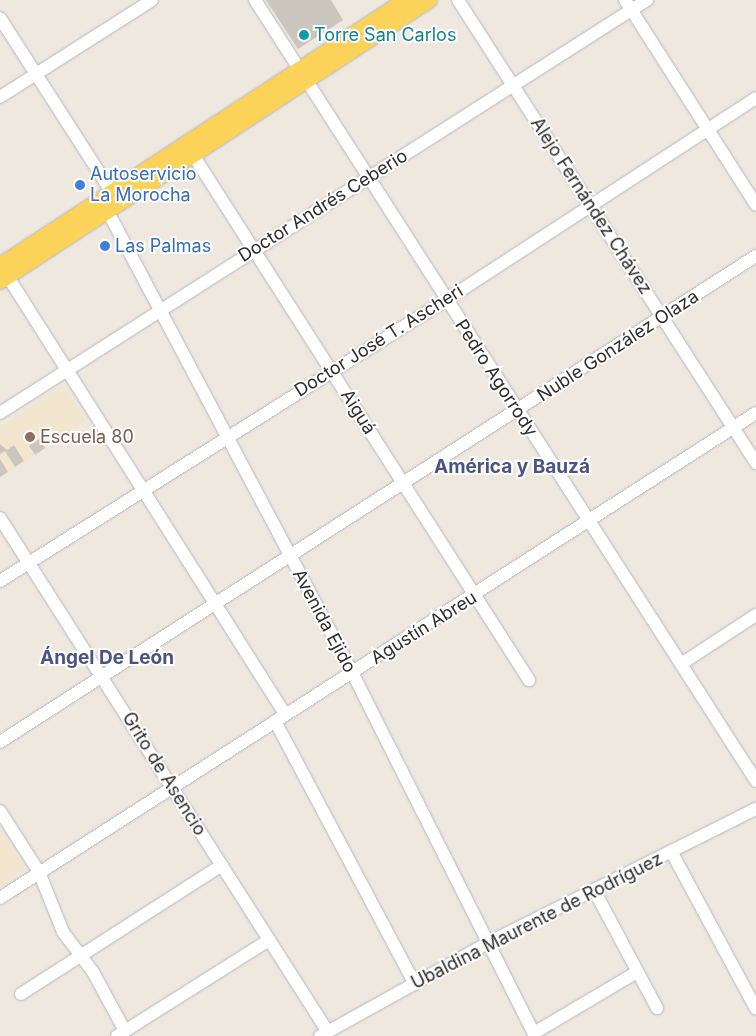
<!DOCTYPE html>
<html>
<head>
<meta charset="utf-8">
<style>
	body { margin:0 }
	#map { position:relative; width:756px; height:1036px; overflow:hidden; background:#efe8df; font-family:Inter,sans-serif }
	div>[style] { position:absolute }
	.education>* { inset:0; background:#f2e6ce }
	.building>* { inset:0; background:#cbc6bd; transform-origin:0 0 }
	.roads { filter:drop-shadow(0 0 1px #b3b6c1) drop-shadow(0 0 1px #b3b6c1) }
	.minor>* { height:12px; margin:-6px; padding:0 6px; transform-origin:6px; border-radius:6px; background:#fff }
	.major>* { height:16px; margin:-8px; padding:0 8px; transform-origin:8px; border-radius:8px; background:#fbd359 }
	.dots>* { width:14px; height:14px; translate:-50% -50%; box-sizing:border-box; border:2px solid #fff; border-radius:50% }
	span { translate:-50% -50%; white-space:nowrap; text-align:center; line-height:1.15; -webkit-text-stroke:4px #fff; paint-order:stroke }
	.culture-label { font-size:18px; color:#0d838f }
	.left { translate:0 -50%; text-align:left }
	.shop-label { font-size:18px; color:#366cbe }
	.street-label { font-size:18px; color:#2d2d2d }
	.education-label { font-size:18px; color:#785e54 }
	.neighbourhood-label { font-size:19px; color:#495482; font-weight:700 }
</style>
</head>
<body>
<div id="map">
	<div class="education">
		<i style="clip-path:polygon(63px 386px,86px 421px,0 477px,0 427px)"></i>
		<i style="clip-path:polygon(0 829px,26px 869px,0 886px)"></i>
	</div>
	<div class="building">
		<i style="clip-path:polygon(266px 0,331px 0,343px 20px,298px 49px)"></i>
		<i style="left:39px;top:439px;width:11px;height:12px;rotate:56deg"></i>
		<i style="clip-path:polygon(0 444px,7px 450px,14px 445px,24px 461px,15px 467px,5px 451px,0 454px)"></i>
		<i style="clip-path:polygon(0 459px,8px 472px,0 477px)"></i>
	</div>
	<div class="roads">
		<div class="minor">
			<i style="left:255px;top:0;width:928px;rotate:57.32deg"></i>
			<i style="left:458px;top:0;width:551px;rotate:57.23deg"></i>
			<i style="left:625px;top:0;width:243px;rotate:57.4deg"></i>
			<i style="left:0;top:18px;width:216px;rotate:57.3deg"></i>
			<i style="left:0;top:97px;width:180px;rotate:-32.5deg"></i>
			<i style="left:188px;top:147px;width:633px;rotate:57.39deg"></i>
			<i style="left:107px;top:210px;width:523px;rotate:62.06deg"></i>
			<i style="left:352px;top:672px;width:407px;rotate:63.3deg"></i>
			<i style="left:3px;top:269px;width:527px;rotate:57.64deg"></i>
			<i style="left:0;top:413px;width:768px;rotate:-32.55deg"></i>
			<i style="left:0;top:518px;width:610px;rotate:57.46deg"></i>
			<i style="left:0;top:581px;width:527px;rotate:-32.21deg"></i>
			<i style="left:446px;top:300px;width:370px;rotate:-33.1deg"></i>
			<i style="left:681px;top:664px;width:90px;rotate:-33.2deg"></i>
			<i style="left:275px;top:721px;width:298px;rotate:62deg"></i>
			<i style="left:0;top:742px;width:899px;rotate:-32.74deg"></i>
			<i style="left:0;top:811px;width:72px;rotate:57.4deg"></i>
			<i style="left:39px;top:872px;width:65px;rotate:68.2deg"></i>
			<i style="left:63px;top:932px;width:50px;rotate:53.1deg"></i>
			<i style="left:93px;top:972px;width:67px;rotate:61.5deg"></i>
			<i style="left:671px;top:851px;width:179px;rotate:61.7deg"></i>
			<i style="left:594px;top:890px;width:134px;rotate:61.9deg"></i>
			<i style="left:0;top:898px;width:898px;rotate:-32.68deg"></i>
			<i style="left:21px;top:994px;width:239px;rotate:-32.7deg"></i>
			<i style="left:534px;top:1033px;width:120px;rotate:-30.6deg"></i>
			<i style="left:117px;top:1036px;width:180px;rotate:-32.3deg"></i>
			<i style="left:320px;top:1036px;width:192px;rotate:-29deg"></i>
			<i style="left:488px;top:943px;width:300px;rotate:-26.6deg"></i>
		</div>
		<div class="major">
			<i style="left:0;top:266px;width:485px;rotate:-33.2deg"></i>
			<i style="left:0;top:281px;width:513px;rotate:-33.23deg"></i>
		</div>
	</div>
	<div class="dots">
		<i style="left:304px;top:35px;background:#0f9aa8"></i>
		<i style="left:80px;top:185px;background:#3f7fe0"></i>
		<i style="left:105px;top:246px;background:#3f7fe0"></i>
		<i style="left:30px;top:437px;background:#8d6e63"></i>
	</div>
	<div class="culture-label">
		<span class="left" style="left:314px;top:35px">Torre San Carlos</span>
	</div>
	<div class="shop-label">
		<span class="left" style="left:90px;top:185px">Autoservicio<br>La Morocha</span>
		<span class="left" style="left:115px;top:246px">Las Palmas</span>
	</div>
	<div class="street-label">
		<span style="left:323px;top:206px;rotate:-32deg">Doctor Andrés Ceberio</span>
		<span style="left:591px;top:206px;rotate:57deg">Alejo Fernández Chávez</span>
		<span style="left:379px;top:341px;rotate:-32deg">Doctor José T. Ascheri</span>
		<span style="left:618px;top:346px;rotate:-33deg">Nuble González Olaza</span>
		<span style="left:496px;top:378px;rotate:57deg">Pedro Agorrody</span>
		<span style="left:358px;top:412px;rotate:58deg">Aiguá</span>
		<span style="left:324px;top:621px;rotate:62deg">Avenida Ejido</span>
		<span style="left:424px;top:628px;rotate:-32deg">Agustín Abreu</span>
		<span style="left:164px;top:774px;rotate:58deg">Grito de Asencio</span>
		<span style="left:537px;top:921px;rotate:-27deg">Ubaldina Maurente de Rodríguez</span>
	</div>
	<div class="education-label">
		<span class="left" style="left:40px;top:437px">Escuela 80</span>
	</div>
	<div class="neighbourhood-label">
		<span style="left:512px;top:467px">América y Bauzá</span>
		<span style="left:107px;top:658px">Ángel De León</span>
	</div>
</div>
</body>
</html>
